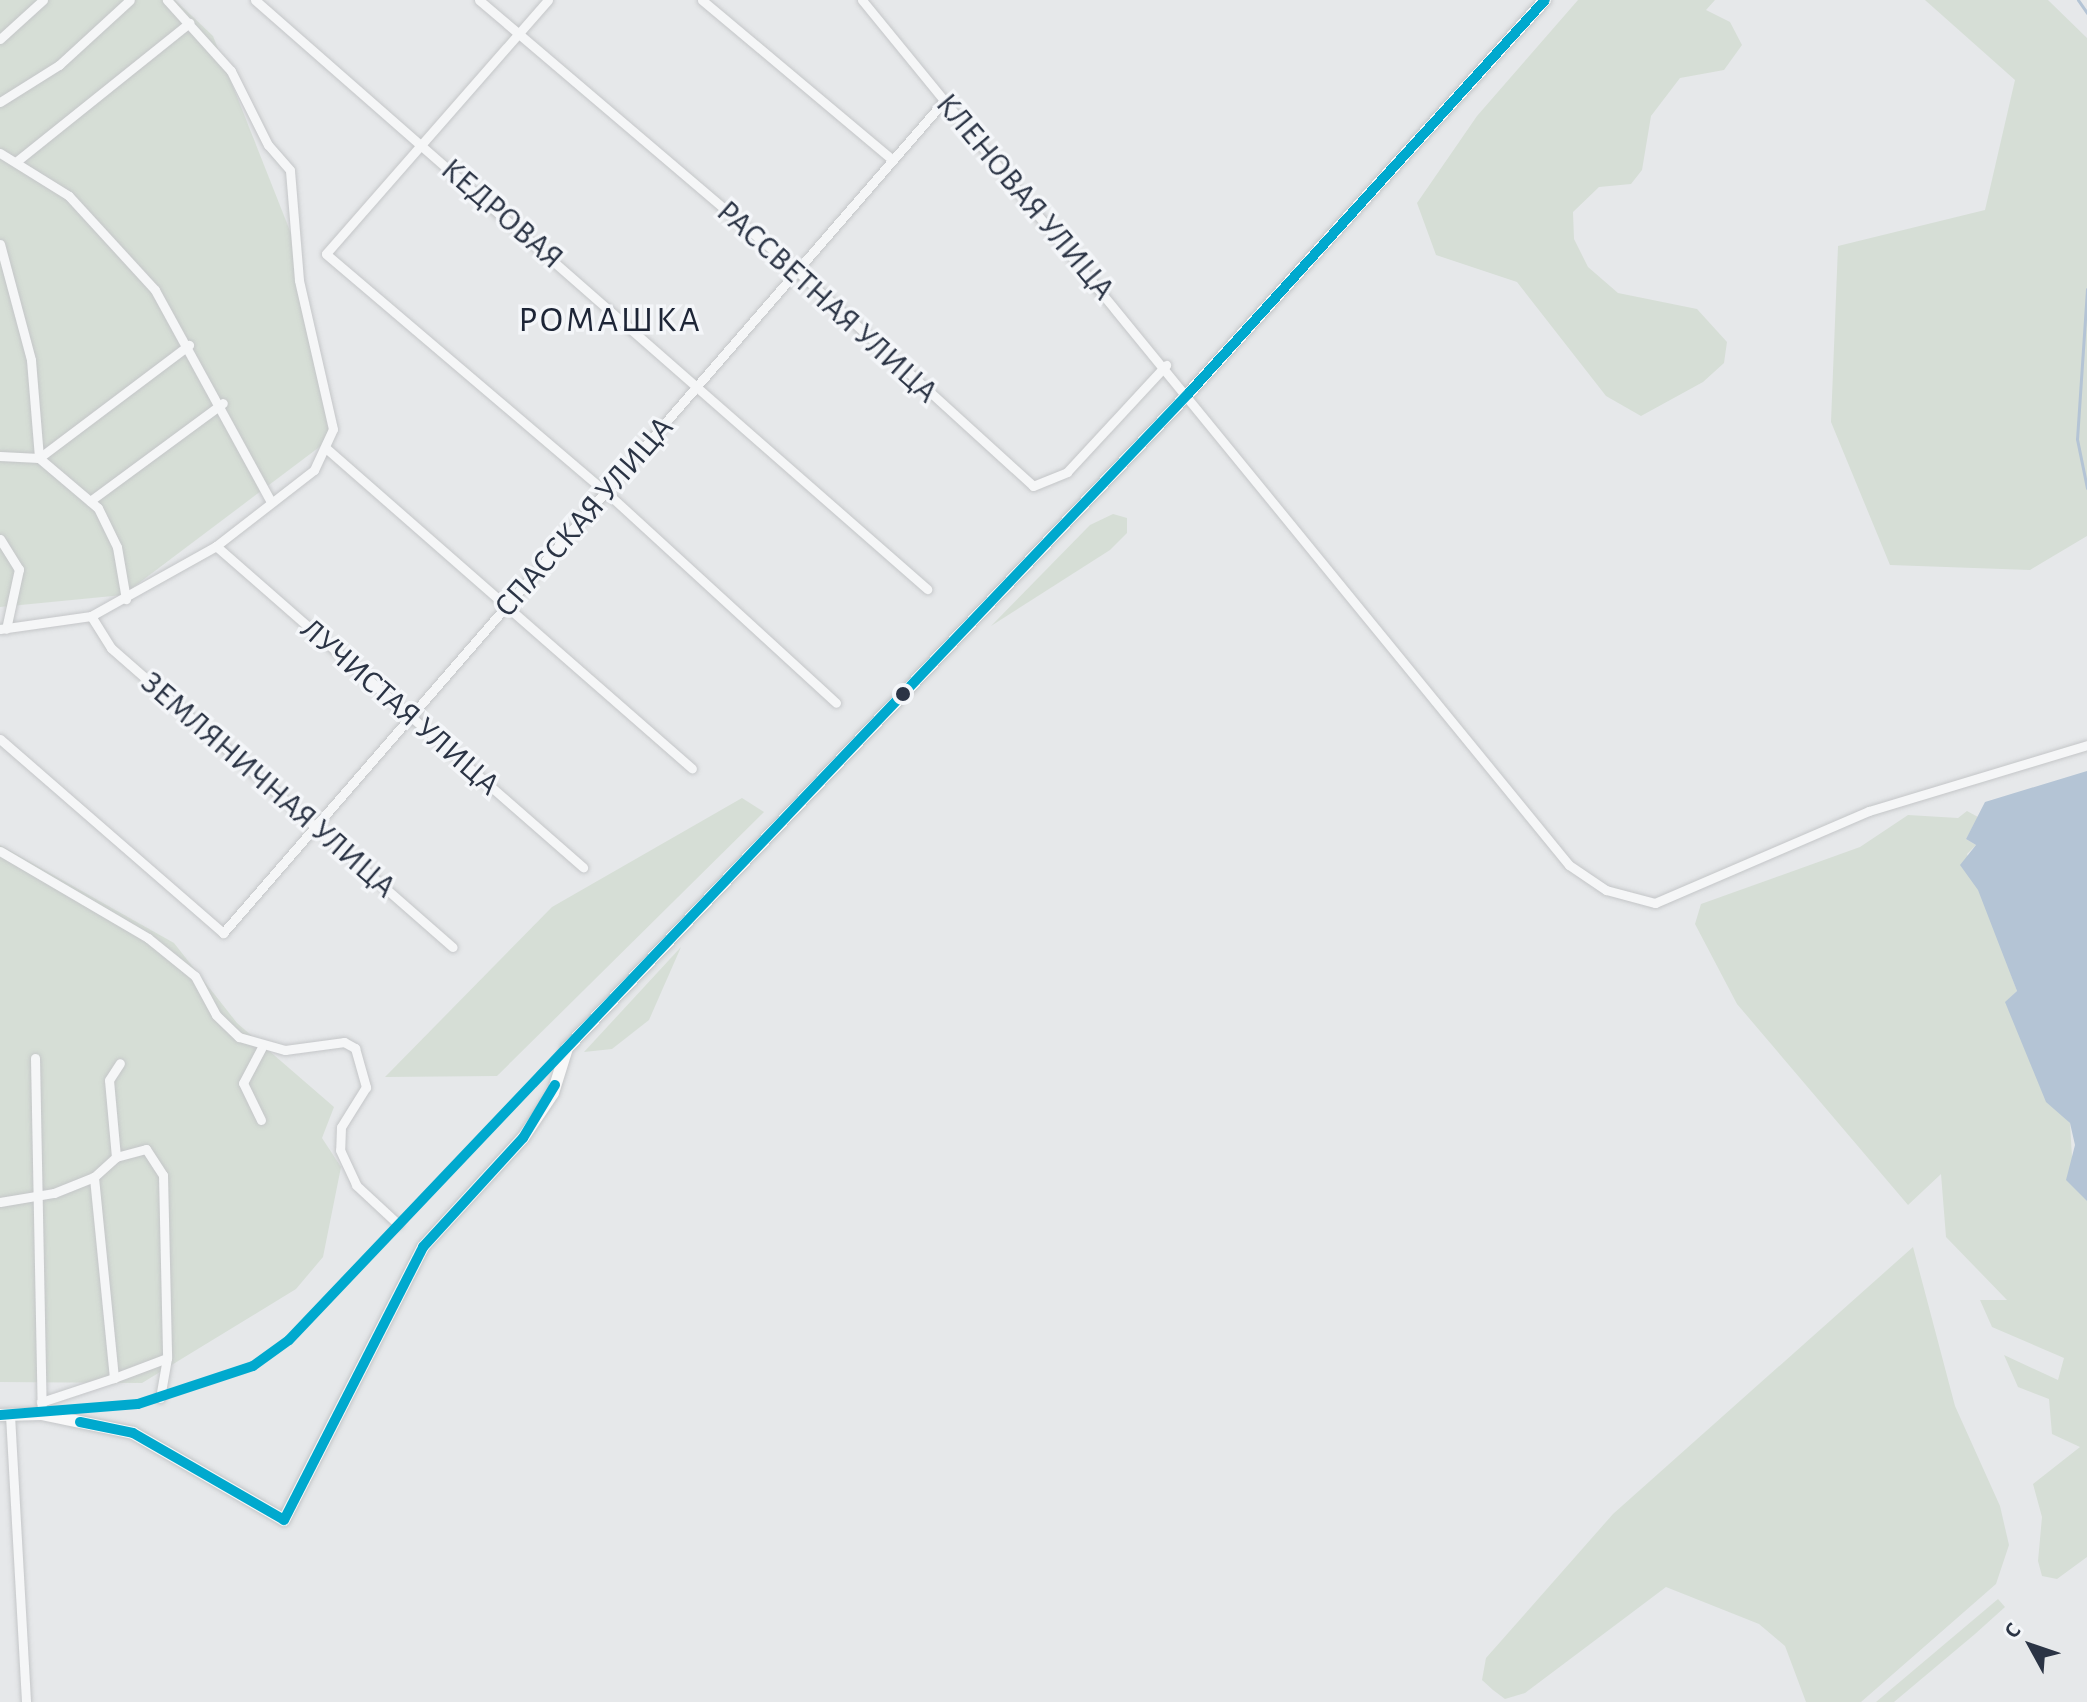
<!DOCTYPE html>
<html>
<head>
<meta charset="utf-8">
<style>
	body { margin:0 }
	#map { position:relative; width:2087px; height:1702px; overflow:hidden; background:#e6e8ea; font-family:"Alegreya Sans",sans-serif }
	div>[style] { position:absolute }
	.green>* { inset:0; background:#d6ded6 }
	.water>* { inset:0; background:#b4c4d5 }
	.stream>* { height:3px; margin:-1.5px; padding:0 1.5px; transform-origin:1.5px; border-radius:1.5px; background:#b4c4d5 }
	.roads { filter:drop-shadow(0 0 2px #c4c6c8) drop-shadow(0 0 2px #c4c6c8) }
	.street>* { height:9px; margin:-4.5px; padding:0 4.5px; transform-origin:4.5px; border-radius:4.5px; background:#f5f6f7 }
	.secondary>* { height:12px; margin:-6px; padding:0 6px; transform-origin:6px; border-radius:6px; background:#f8f8f8 }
	.bus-1>* { height:10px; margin:-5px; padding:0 5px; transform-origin:5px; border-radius:5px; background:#00a9ce }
	.dots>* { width:22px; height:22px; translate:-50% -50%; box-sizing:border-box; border:4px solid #f4f6f9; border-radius:50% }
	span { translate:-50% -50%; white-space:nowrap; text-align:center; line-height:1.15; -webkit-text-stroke:7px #f4f6f9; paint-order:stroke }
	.street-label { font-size:32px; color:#2b3445 }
	.quarter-label { font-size:36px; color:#1d2536; letter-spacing:2px }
	.north { position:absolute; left:1991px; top:1606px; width:80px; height:80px; -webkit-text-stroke:6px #f4f6f9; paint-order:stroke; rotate:310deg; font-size:22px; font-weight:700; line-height:32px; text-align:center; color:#2b3445 }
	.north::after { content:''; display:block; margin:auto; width:28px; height:36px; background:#2b3445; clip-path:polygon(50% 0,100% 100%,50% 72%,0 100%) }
</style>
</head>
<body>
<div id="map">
	<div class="green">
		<i style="clip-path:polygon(0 0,175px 0,213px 36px,292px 236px,330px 439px,123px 595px,0 607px)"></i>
		<i style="clip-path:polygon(1578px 0,1715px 0,1706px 10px,1730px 22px,1742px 45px,1724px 70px,1680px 78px,1651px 116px,1642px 170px,1631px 184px,1599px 187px,1573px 212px,1574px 239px,1588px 267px,1618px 293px,1697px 309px,1727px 342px,1724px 363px,1703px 382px,1641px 416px,1606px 396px,1517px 282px,1436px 255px,1417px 203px,1477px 116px)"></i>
		<i style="clip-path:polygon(1925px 0,2048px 0,2087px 38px,2087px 536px,2030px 570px,1890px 565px,1831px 422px,1838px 246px,1985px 210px,2015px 80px)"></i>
		<i style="clip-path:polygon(1113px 514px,1127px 518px,1127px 533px,1110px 550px,991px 626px,1090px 525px)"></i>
		<i style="clip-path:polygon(742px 798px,764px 812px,497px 1076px,385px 1077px,552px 907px)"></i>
		<i style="clip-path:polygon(1967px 811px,1978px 817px,1966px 839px,1976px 845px,1967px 854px,2017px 991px,2006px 1002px,2043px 1091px,2070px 1123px,2072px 1157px,2087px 1201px,2087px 1557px,2057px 1579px,2042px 1576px,2038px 1561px,2042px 1517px,2033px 1484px,2080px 1447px,2052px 1434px,2049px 1399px,2018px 1387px,2004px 1355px,2058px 1380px,2064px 1358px,1992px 1327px,1980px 1300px,2007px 1300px,1946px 1237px,1941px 1174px,1908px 1205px,1737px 1004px,1695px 924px,1701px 904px,1860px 847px,1908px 815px,1958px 818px)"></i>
		<i style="clip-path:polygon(0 845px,174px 943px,237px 1023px,334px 1107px,322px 1138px,341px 1167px,323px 1257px,296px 1289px,142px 1383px,0 1382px)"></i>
		<i style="clip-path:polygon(681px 947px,649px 1020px,612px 1049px,584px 1052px)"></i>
		<i style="clip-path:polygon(1913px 1247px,1955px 1406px,2000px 1506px,2009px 1545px,1996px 1584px,1861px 1702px,1806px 1702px,1785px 1646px,1759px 1624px,1666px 1587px,1525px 1693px,1505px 1699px,1493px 1690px,1482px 1680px,1486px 1658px,1613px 1514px)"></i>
		<i style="clip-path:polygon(1998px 1599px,2005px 1607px,1975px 1634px,1894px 1702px,1876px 1702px)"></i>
	</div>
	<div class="water">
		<i style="clip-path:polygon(2087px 771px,2087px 1201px,2066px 1180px,2075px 1145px,2070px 1123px,2046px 1102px,2005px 1002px,2017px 991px,1978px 890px,1960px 865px,1976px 845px,1966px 839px,1985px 802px)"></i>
	</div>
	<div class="stream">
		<i style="left:2078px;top:0;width:16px;rotate:55deg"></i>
		<i style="left:2087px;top:289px;width:150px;rotate:93.8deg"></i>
		<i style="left:2077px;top:439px;width:50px;rotate:78.5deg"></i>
	</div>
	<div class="roads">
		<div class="street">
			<i style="left:255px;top:0;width:894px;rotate:41.23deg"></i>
			<i style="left:479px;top:0;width:418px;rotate:40.4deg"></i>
			<i style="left:797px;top:271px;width:319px;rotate:42.3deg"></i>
			<i style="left:1033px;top:486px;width:37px;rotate:-22deg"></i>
			<i style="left:1067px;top:472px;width:146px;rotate:-47.2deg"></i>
			<i style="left:548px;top:0;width:337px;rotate:131.2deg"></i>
			<i style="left:326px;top:254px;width:367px;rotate:40.4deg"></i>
			<i style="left:606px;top:492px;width:312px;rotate:42.5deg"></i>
			<i style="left:702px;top:0;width:249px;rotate:40deg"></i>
			<i style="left:862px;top:0;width:1117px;rotate:50.74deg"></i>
			<i style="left:1569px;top:865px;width:45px;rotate:34deg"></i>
			<i style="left:1606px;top:890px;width:51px;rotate:14.9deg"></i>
			<i style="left:1655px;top:903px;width:233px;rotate:-23.3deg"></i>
			<i style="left:1869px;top:811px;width:228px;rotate:-16.8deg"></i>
			<i style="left:0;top:39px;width:58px;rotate:-42.2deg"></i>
			<i style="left:0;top:102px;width:70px;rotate:-32.1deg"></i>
			<i style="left:59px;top:65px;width:96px;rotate:-42.5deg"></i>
			<i style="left:0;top:153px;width:81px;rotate:31.9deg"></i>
			<i style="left:69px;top:196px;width:127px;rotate:47.5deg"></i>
			<i style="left:155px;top:290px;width:242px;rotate:61.3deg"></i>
			<i style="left:17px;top:161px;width:221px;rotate:-38.7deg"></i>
			<i style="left:0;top:244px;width:120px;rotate:75deg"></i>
			<i style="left:31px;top:360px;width:98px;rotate:85.3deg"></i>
			<i style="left:327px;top:449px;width:485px;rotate:41.2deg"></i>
			<i style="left:0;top:456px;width:39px;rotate:3deg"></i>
			<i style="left:39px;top:458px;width:77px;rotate:40.3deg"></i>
			<i style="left:98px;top:508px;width:43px;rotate:64deg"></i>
			<i style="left:117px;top:547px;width:53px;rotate:80.2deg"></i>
			<i style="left:39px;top:458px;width:188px;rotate:-37deg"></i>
			<i style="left:90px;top:501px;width:165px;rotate:-36.4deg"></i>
			<i style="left:0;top:539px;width:36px;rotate:58deg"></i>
			<i style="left:19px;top:569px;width:61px;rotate:102.2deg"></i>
			<i style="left:216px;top:546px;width:488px;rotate:41.2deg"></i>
			<i style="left:91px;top:616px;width:38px;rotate:58deg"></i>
			<i style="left:111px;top:648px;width:454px;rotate:41.2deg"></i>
			<i style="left:0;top:629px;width:92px;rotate:-8.1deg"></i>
			<i style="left:91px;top:616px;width:143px;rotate:-29.2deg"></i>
			<i style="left:216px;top:546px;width:124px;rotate:-37.8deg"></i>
			<i style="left:314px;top:470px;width:45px;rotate:-65.1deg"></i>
			<i style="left:333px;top:429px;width:153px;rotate:-102.9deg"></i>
			<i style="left:299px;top:280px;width:110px;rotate:-94.7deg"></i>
			<i style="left:290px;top:170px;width:33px;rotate:-131deg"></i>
			<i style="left:268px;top:145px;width:83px;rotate:-116.6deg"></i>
			<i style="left:231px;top:71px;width:96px;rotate:-132deg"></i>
			<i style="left:0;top:739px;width:296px;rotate:41deg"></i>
			<i style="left:223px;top:933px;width:1101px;rotate:-49.09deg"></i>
			<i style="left:0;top:851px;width:172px;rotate:30.4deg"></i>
			<i style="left:148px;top:938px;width:60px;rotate:39deg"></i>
			<i style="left:195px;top:976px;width:44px;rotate:61.7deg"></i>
			<i style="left:216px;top:1015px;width:32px;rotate:44deg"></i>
			<i style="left:239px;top:1037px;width:48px;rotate:15.8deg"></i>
			<i style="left:285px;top:1050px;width:60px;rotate:-7.7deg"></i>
			<i style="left:344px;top:1042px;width:13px;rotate:29deg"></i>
			<i style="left:355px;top:1048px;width:41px;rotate:74.2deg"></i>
			<i style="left:366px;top:1087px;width:47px;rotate:122deg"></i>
			<i style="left:341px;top:1127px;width:23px;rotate:92deg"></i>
			<i style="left:340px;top:1150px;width:38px;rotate:65deg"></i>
			<i style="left:356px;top:1185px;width:57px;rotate:42.9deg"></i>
			<i style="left:35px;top:1058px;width:356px;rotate:88.9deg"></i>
			<i style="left:261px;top:1120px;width:41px;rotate:-115.9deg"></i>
			<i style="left:243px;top:1083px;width:41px;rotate:-62.2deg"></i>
			<i style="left:116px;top:1157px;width:77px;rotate:-95.2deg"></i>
			<i style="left:109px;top:1080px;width:20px;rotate:-57deg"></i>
			<i style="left:0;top:1202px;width:55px;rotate:-9.5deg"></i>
			<i style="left:54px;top:1193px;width:43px;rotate:-21.8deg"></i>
			<i style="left:94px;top:1177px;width:30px;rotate:-42deg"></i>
			<i style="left:116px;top:1157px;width:31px;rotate:-15deg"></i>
			<i style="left:146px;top:1149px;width:31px;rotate:57deg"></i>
			<i style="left:163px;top:1175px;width:183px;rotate:88.7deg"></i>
			<i style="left:167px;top:1358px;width:57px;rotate:159.3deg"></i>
			<i style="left:160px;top:1398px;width:41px;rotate:-80.1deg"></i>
			<i style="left:41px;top:1402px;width:77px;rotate:-18.2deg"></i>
			<i style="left:114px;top:1378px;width:202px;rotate:-95.7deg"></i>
			<i style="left:10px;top:1415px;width:287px;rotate:86.8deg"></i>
		</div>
		<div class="secondary">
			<i style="left:0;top:1415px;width:42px;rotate:-1.4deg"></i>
			<i style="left:42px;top:1414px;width:93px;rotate:11.8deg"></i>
			<i style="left:133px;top:1433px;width:174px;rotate:29.9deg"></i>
			<i style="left:284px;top:1520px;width:306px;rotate:-63deg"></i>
			<i style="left:423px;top:1247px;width:148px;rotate:-47.5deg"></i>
			<i style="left:523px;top:1138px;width:54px;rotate:-56.3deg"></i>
			<i style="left:553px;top:1093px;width:47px;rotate:-72.7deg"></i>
			<i style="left:567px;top:1048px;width:903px;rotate:-46.48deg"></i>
			<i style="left:1189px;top:393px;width:530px;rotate:-47.83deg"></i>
		</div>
	</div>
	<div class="bus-1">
		<i style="left:0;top:1415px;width:138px;rotate:-4.6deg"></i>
		<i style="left:138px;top:1404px;width:121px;rotate:-18.3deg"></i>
		<i style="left:253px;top:1366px;width:44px;rotate:-35.8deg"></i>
		<i style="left:289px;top:1340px;width:1306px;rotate:-46.46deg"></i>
		<i style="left:1189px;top:393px;width:530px;rotate:-47.83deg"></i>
		<i style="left:80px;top:1422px;width:54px;rotate:11.7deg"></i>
		<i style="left:133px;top:1433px;width:174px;rotate:29.9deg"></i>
		<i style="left:284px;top:1520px;width:306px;rotate:-63deg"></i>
		<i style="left:423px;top:1247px;width:148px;rotate:-47.5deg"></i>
		<i style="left:523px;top:1138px;width:62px;rotate:-58.9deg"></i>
	</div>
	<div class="dots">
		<i style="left:903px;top:694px;background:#2b3445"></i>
	</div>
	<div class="street-label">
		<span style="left:1025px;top:197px;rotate:50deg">КЛЕНОВАЯ УЛИЦА</span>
		<span style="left:502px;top:214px;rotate:41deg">КЕДРОВАЯ</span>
		<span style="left:827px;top:302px;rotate:42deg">РАССВЕТНАЯ УЛИЦА</span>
		<span style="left:584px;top:517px;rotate:-49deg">СПАССКАЯ УЛИЦА</span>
		<span style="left:400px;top:707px;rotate:41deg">ЛУЧИСТАЯ УЛИЦА</span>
		<span style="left:268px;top:785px;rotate:41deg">ЗЕМЛЯНИЧНАЯ УЛИЦА</span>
	</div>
	<div class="quarter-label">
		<span style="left:610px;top:321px">РОМАШКА</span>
	</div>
	<div class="north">С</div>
</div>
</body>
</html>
